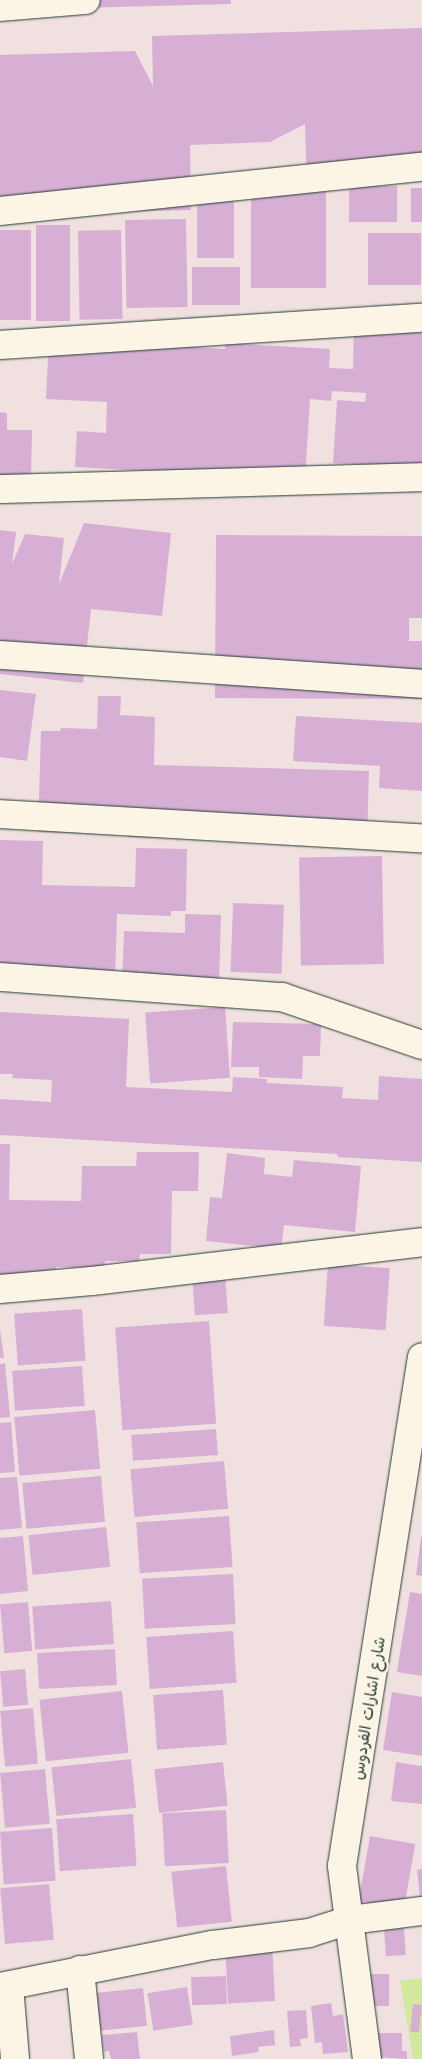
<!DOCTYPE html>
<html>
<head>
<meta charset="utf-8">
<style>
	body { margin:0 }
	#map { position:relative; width:422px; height:2059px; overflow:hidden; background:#f1e0e0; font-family:"Playpen Sans","Playpen Sans Arabic",sans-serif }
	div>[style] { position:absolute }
	.green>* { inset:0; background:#d2e89c }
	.building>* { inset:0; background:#d7afd5; transform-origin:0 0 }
	.roads { filter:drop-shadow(0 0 1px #1f3d34) drop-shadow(0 0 1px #1f3d34) }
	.pedestrian>* { height:28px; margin:-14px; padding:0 14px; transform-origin:14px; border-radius:14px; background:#fcf5e5 }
	.minor>* { height:28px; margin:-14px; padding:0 14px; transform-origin:14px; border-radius:14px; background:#fcf5e5 }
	span { translate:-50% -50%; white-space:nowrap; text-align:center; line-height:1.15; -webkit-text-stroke:5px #fcf5e5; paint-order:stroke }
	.street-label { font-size:16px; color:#1f3d34 }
</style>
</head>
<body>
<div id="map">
	<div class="green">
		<i style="clip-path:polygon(422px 1978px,422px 2059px,413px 2059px,400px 1981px)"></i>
	</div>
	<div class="building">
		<i style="clip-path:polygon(0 0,231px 0,231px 4px,0 10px)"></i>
		<i style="clip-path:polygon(422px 28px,422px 181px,307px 184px,305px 124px,270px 142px,190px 145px,191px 210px,0 215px,0 55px,135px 51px,153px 86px,152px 36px)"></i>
		<i style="left:397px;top:186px;width:36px;height:48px;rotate:90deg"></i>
		<i style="left:251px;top:188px;width:75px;height:100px"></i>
		<i style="left:411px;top:188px;width:11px;height:34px"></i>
		<i style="left:197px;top:199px;width:37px;height:59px"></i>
		<i style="left:186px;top:219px;width:88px;height:61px;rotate:89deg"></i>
		<i style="left:36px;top:225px;width:34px;height:96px"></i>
		<i style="left:0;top:230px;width:31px;height:90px"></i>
		<i style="left:121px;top:230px;width:89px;height:43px;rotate:89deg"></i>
		<i style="left:368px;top:233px;width:53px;height:52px"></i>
		<i style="left:240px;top:267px;width:38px;height:48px;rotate:90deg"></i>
		<i style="clip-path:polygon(354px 329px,422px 333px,422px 468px,333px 463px,337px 400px,365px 402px,366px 393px,332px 391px,331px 401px,310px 399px,305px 479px,75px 467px,77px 431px,106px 433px,107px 402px,46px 399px,49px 339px,225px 349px,225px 343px,330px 349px,329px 368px,353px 369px)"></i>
		<i style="clip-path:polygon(0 412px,7px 413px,7px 430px,32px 430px,31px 477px,0 476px)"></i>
		<i style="clip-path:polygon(84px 523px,171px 533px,162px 616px,91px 609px,83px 683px,0 674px,0 530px,16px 532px,12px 564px,25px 534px,64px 538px,59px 584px)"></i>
		<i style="clip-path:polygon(216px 535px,422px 536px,422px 618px,409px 618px,409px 641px,422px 641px,422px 699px,215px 698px)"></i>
		<i style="clip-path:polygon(0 690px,36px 694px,27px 761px,0 757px)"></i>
		<i style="clip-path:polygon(98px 696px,121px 696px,120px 715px,155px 717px,154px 765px,369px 771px,367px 843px,128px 837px,128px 835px,38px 832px,41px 731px,60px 731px,61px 728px,97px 729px)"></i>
		<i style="clip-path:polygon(296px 716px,422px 723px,422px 791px,379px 788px,380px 766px,293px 761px)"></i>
		<i style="clip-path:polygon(0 840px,43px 841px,42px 885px,135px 887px,136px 848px,187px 849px,186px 911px,171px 911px,171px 916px,117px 914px,115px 980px,0 977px)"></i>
		<i style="left:382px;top:856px;width:108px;height:83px;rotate:89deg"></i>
		<i style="left:233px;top:903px;width:51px;height:69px;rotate:2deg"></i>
		<i style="clip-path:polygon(185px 914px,221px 915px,219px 987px,122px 985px,124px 931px,185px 933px)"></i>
		<i style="left:225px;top:1007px;width:71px;height:80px;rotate:86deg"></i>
		<i style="clip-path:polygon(0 1012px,129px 1019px,126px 1087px,232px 1092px,233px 1077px,267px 1079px,267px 1083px,343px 1087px,342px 1098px,378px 1100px,379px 1076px,422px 1079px,422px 1162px,338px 1157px,337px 1154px,0 1135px,0 1099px,51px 1102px,52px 1080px,12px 1078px,13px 1074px,0 1074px)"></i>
		<i style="clip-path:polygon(233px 1022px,321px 1024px,320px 1056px,303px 1056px,302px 1079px,259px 1077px,259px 1067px,231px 1067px)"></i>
		<i style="clip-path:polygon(0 1144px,10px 1144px,9px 1200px,81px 1201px,82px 1166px,136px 1166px,137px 1152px,199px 1152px,198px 1191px,172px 1191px,171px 1254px,140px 1254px,139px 1261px,105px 1261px,104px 1268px,56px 1267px,55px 1276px,0 1278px)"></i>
		<i style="clip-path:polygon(227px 1153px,265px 1158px,264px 1174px,292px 1177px,294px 1160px,361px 1166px,355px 1232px,284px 1225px,281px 1249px,206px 1241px,210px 1197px,222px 1198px)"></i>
		<i style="left:328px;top:1264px;width:62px;height:62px;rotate:4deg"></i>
		<i style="left:225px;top:1272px;width:41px;height:33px;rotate:86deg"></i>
		<i style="left:82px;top:1309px;width:52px;height:68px;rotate:86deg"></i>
		<i style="left:209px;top:1321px;width:103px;height:94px;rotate:86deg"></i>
		<i style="clip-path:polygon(0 1329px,4px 1358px,0 1358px)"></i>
		<i style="clip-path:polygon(5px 1363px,10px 1417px,0 1418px,0 1364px)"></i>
		<i style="left:82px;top:1366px;width:40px;height:70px;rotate:86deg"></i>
		<i style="left:95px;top:1410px;width:59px;height:81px;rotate:85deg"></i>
		<i style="clip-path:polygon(11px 1422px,15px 1472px,0 1473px,0 1423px)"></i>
		<i style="left:216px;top:1429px;width:26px;height:85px;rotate:86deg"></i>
		<i style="left:224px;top:1461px;width:48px;height:94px;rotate:85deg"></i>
		<i style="left:101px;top:1476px;width:46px;height:79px;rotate:85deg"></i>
		<i style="clip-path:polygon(17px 1477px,22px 1528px,0 1530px,0 1478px)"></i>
		<i style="left:229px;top:1516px;width:51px;height:93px;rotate:86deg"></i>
		<i style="left:106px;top:1527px;width:40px;height:78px;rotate:84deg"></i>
		<i style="clip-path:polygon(23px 1536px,28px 1591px,0 1594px,0 1538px)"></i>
		<i style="clip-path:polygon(421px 1537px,422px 1537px,422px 1576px,416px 1575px)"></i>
		<i style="left:233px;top:1574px;width:50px;height:91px;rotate:87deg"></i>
		<i style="clip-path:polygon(410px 1592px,422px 1594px,422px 1676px,397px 1672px)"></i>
		<i style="left:111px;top:1601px;width:43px;height:79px;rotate:86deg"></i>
		<i style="left:28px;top:1602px;width:49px;height:28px;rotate:85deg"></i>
		<i style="left:233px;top:1631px;width:52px;height:87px;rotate:86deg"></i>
		<i style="left:115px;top:1649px;width:36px;height:78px;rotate:87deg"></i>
		<i style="left:25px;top:1669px;width:36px;height:25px;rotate:85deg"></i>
		<i style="left:223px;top:1690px;width:55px;height:70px;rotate:86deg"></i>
		<i style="left:122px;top:1691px;width:62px;height:83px;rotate:84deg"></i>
		<i style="clip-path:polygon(392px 1692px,422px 1697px,422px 1756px,383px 1750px)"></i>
		<i style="left:33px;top:1708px;width:56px;height:33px;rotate:85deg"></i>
		<i style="left:131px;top:1759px;width:49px;height:80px;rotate:84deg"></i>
		<i style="left:223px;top:1762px;width:44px;height:69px;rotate:84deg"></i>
		<i style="clip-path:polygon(396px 1762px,422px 1766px,422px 1804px,391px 1801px)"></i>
		<i style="left:45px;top:1769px;width:55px;height:45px;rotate:85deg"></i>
		<i style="left:226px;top:1810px;width:53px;height:64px;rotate:87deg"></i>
		<i style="left:133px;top:1814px;width:52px;height:77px;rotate:86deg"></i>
		<i style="left:52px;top:1828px;width:53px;height:52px;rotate:86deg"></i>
		<i style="left:370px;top:1836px;width:46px;height:66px;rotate:10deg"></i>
		<i style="left:226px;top:1866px;width:56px;height:55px;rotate:84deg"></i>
		<i style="clip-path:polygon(422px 1869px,422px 1898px,420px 1899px,417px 1870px)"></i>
		<i style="left:49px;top:1884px;width:56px;height:49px;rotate:85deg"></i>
		<i style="left:404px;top:1928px;width:27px;height:20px;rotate:86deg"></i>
		<i style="left:272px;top:1943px;width:58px;height:47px;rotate:87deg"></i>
		<i style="left:363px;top:1974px;width:26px;height:32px"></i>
		<i style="left:226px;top:1976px;width:28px;height:35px;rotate:88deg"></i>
		<i style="left:187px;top:1987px;width:38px;height:40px;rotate:81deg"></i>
		<i style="left:143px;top:1988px;width:38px;height:57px;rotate:84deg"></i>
		<i style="clip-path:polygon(331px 2003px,333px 2016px,343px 2014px,348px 2052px,323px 2054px,322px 2042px,315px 2043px,311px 2006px)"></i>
		<i style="left:413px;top:2004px;width:9px;height:28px;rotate:6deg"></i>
		<i style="clip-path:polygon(306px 2010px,308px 2038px,300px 2039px,301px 2046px,290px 2047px,287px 2011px)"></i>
		<i style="clip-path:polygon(274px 2030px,275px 2045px,258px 2047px,259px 2052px,232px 2056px,230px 2036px)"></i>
		<i style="clip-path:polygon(137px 2032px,140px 2059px,111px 2059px,109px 2051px,104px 2052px,102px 2035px)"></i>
		<i style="clip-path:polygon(376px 2033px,402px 2033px,402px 2051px,407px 2051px,407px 2059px,376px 2057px)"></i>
	</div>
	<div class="roads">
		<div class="pedestrian">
			<i style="left:9px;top:1986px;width:73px;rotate:85.3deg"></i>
		</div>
		<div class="minor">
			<i style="left:0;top:7px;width:86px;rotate:-4.7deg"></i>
			<i style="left:0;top:211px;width:424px;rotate:-6deg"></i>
			<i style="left:0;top:345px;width:423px;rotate:-3.7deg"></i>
			<i style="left:0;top:489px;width:422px;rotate:-1.6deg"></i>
			<i style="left:0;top:655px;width:423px;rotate:3.9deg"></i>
			<i style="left:0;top:814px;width:423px;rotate:3.3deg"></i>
			<i style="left:1px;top:977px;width:282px;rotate:4.1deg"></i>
			<i style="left:282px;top:997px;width:148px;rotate:18.9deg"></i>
			<i style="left:0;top:1289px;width:92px;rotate:-5deg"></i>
			<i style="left:92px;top:1281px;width:332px;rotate:-6.7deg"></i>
			<i style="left:80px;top:1970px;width:89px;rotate:84.2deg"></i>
			<i style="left:0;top:1987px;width:217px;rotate:-11.2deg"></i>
			<i style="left:213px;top:1945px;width:97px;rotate:-7.1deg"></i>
			<i style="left:309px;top:1933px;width:43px;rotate:-17.6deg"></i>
			<i style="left:350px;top:1920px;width:73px;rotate:-7.1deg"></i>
			<i style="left:367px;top:2059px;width:195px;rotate:-97.4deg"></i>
			<i style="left:342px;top:1866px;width:515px;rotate:-81.07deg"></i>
		</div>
	</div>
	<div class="street-label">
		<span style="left:367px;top:1708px;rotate:-81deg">شارع اشارات الفردوس</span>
	</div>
</div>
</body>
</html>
